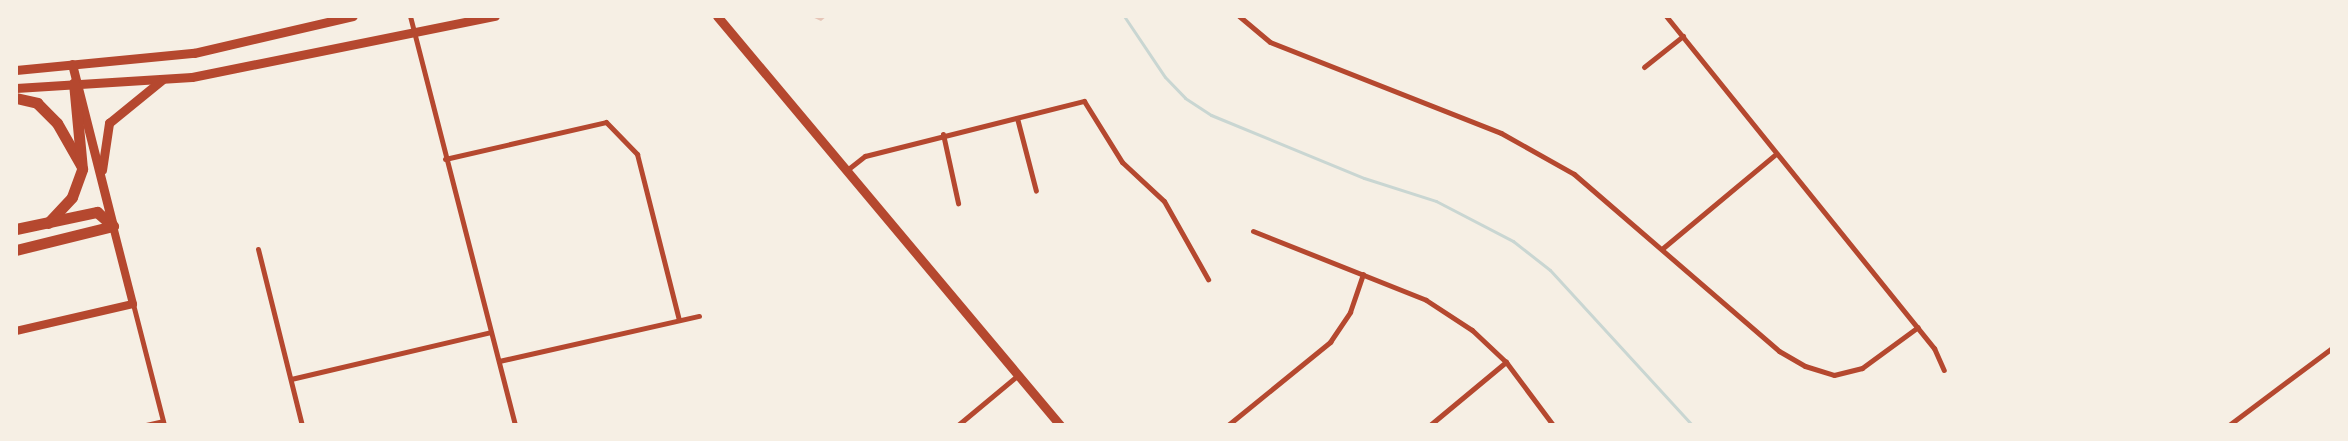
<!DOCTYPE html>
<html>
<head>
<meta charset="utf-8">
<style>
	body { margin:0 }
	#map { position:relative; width:2348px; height:441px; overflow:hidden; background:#f6efe4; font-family:Figtree,sans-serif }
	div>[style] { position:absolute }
	.stream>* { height:3px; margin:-1.5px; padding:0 1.5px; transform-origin:1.5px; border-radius:1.5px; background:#c9d6d2 }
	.building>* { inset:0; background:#e6c5b7 }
	.minor>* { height:5px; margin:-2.5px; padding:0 2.5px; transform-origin:2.5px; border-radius:2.5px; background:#b5482f }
	.tertiary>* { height:8px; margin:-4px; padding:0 4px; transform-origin:4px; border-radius:4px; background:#b5482f }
	.secondary>* { height:9px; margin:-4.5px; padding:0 4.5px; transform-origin:4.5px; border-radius:4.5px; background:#b5482f }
	.motorway>* { height:11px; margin:-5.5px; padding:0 5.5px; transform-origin:5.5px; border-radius:5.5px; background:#b5482f }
	span { translate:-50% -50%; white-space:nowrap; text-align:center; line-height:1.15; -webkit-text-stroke:4px #f6efe4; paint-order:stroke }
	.frame { position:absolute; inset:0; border:18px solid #f6efe4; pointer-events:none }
</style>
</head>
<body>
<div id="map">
	<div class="stream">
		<i style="left:1124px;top:16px;width:73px;rotate:56.1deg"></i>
		<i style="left:1165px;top:77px;width:29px;rotate:46deg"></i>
		<i style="left:1185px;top:98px;width:31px;rotate:33deg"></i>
		<i style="left:1211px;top:115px;width:165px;rotate:22.4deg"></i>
		<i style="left:1364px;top:178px;width:76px;rotate:17.7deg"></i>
		<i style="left:1436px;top:201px;width:87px;rotate:27.5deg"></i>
		<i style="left:1513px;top:241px;width:47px;rotate:38.1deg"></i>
		<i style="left:1550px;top:270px;width:210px;rotate:47.5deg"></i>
	</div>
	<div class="building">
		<i style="clip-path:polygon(810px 16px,827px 16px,821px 21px)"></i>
	</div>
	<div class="minor">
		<i style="left:410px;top:16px;width:422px;rotate:75.6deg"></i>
		<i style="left:1239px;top:16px;width:40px;rotate:40deg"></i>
		<i style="left:1270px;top:42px;width:248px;rotate:21.5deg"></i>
		<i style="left:1501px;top:133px;width:84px;rotate:29.3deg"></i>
		<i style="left:1574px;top:174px;width:271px;rotate:40.8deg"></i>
		<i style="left:1779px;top:351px;width:30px;rotate:30deg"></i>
		<i style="left:1805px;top:366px;width:30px;rotate:17deg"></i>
		<i style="left:1834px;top:375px;width:29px;rotate:-14deg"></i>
		<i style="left:1862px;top:368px;width:69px;rotate:-36.2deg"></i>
		<i style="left:1666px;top:16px;width:427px;rotate:51.1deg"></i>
		<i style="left:1934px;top:348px;width:24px;rotate:66deg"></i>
		<i style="left:1644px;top:67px;width:50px;rotate:-38.5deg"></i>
		<i style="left:1017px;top:118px;width:75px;rotate:75.4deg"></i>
		<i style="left:943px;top:134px;width:71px;rotate:77.7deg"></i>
		<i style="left:445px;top:159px;width:165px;rotate:-12.9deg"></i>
		<i style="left:606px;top:122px;width:45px;rotate:45.9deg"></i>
		<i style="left:637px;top:154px;width:171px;rotate:75.8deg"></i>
		<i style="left:847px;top:170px;width:23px;rotate:-38deg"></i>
		<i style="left:865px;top:156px;width:226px;rotate:-14.1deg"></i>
		<i style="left:1084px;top:101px;width:72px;rotate:58.1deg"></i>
		<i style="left:1122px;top:162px;width:57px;rotate:42.9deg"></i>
		<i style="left:1164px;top:201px;width:90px;rotate:60.6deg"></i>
		<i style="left:1253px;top:231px;width:186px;rotate:21.7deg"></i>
		<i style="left:1426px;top:300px;width:55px;rotate:33.1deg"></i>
		<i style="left:1472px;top:330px;width:47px;rotate:43.3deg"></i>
		<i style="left:1506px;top:362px;width:79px;rotate:53.3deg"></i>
		<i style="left:1663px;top:248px;width:147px;rotate:-39.8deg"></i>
		<i style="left:258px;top:249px;width:181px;rotate:76deg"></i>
		<i style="left:133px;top:304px;width:125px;rotate:75.6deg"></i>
		<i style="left:499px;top:361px;width:205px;rotate:-12.7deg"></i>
		<i style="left:291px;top:379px;width:205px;rotate:-13.2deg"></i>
		<i style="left:146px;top:425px;width:17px;rotate:-13deg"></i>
		<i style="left:958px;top:425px;width:78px;rotate:-39.8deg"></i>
		<i style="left:1228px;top:425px;width:132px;rotate:-39.1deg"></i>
		<i style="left:1330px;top:342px;width:36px;rotate:-56deg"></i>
		<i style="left:1350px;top:312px;width:40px;rotate:-71.1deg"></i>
		<i style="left:1430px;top:425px;width:99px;rotate:-39.7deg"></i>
		<i style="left:2229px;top:425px;width:129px;rotate:-36.8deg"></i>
	</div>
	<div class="tertiary">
		<i style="left:16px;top:331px;width:120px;rotate:-13deg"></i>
		<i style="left:133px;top:304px;width:81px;rotate:-104.4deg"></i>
	</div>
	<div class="secondary">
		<i style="left:717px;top:16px;width:534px;rotate:50.02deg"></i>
		<i style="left:72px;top:64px;width:167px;rotate:75.8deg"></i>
		<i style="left:16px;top:70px;width:179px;rotate:-5.5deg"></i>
		<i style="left:194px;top:53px;width:163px;rotate:-13.1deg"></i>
		<i style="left:16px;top:88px;width:176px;rotate:-3.6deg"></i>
		<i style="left:192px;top:77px;width:309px;rotate:-11.4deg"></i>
		<i style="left:102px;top:170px;width:48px;rotate:-81.5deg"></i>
		<i style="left:109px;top:123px;width:68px;rotate:-39.1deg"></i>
	</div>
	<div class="motorway">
		<i style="left:16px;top:98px;width:22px;rotate:13deg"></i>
		<i style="left:37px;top:103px;width:28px;rotate:45deg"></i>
		<i style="left:57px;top:123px;width:48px;rotate:60.3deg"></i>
		<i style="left:48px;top:223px;width:35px;rotate:-47deg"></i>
		<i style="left:72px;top:197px;width:30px;rotate:-70deg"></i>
		<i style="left:82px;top:169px;width:86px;rotate:-95.3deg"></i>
		<i style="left:16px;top:229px;width:83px;rotate:-11.9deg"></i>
		<i style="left:97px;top:212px;width:21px;rotate:41deg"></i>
		<i style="left:16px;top:250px;width:100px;rotate:-13.9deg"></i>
	</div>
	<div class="frame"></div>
</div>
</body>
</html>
